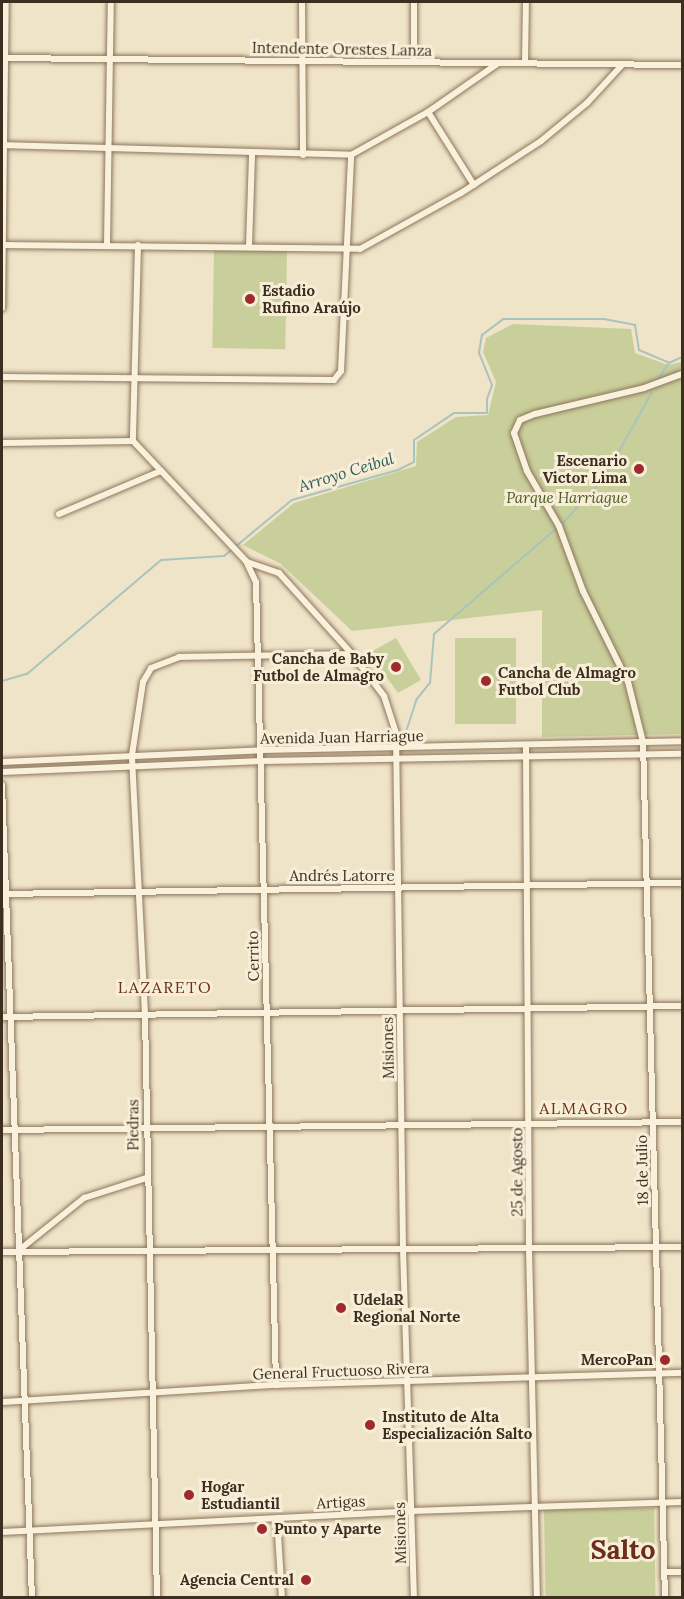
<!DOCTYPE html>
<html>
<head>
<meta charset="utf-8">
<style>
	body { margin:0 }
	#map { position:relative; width:684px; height:1599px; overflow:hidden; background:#f0e4c8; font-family:Lora,serif }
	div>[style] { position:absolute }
	.green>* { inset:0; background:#c9cf9b; transform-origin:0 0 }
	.stream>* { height:2px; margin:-1px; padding:0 1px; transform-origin:1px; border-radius:1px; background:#a9c4bc }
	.roads { filter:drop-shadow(0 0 2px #8d765c) drop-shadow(0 0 2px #8d765c) }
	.minor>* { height:6px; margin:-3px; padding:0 3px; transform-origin:3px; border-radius:3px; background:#faf1dc }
	.dots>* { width:16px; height:16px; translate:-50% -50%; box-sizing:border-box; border:3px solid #f7eed8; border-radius:50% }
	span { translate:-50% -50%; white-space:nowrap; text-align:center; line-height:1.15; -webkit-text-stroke:6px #f7eed8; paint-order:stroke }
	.street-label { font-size:15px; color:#3d2e20 }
	.poi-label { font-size:15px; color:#3d2e20; font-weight:700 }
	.left { translate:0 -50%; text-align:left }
	.right { translate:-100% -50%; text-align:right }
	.park-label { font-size:15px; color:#4d5a26; font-style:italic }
	.water-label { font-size:16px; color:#2f5d5a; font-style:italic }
	.neighbourhood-label { font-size:16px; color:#6b2e1e; letter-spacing:1.5px }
	.town-label { font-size:27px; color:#6b2e1e; font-weight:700 }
	.frame { position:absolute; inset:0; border:3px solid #3d2e20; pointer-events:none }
</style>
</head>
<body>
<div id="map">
	<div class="green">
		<i style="left:214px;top:249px;width:73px;height:99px;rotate:1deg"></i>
		<i style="clip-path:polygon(513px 324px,631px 329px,635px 353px,668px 365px,682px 362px,682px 734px,542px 737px,542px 610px,352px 631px,281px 564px,243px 545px,294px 503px,416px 466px,417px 442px,456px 417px,488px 415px,496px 382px,483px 352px,486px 338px)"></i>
		<i style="clip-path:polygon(396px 638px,421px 680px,398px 693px,369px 653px)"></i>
		<i style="left:455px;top:638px;width:61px;height:86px"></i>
		<i style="left:654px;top:1508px;width:89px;height:110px;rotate:89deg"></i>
	</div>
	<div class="stream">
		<i style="left:682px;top:166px;width:33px;rotate:90deg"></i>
		<i style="left:658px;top:379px;width:18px;rotate:-56deg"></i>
		<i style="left:562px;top:524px;width:62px;rotate:-47.6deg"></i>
		<i style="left:604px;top:478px;width:98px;rotate:-60.8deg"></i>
		<i style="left:2px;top:681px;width:26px;rotate:-16deg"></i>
		<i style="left:27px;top:674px;width:176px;rotate:-40.4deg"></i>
		<i style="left:161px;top:560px;width:63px;rotate:-3.6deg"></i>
		<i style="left:224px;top:556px;width:88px;rotate:-39.5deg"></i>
		<i style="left:292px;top:500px;width:110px;rotate:-15.8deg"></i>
		<i style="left:398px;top:470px;width:18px;rotate:-27deg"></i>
		<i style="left:414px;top:462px;width:22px;rotate:-90deg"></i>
		<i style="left:414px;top:440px;width:48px;rotate:-34deg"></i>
		<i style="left:454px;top:413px;width:33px"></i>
		<i style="left:487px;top:413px;width:14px;rotate:-90deg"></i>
		<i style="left:487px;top:399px;width:15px;rotate:-70deg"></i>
		<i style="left:492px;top:385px;width:35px;rotate:-112deg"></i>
		<i style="left:479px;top:353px;width:18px;rotate:-81deg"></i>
		<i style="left:482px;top:335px;width:26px;rotate:-37deg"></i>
		<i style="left:503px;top:319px;width:101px"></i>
		<i style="left:604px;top:319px;width:32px;rotate:11deg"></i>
		<i style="left:635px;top:325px;width:25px;rotate:81deg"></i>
		<i style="left:639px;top:350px;width:33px;rotate:23deg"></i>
		<i style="left:669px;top:363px;width:14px;rotate:-25deg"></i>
		<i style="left:404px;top:738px;width:40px;rotate:-72deg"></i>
		<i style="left:416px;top:700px;width:22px;rotate:-51deg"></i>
		<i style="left:430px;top:683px;width:49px;rotate:-85.3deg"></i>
		<i style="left:434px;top:634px;width:162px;rotate:-40.8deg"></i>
	</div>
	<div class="roads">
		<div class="minor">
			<i style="left:302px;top:2px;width:153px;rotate:89.6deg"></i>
			<i style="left:2px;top:58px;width:680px;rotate:0.59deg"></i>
			<i style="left:414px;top:61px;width:59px;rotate:-90deg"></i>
			<i style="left:525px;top:63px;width:61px;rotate:-89.1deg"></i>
			<i style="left:428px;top:112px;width:86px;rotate:57.8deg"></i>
			<i style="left:2px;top:145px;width:349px;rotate:1.6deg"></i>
			<i style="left:351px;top:155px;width:88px;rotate:-29.2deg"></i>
			<i style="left:428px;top:112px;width:84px;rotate:-34.8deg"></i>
			<i style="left:107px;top:244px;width:242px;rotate:-89.1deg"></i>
			<i style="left:2px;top:245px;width:358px;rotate:0.6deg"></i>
			<i style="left:360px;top:249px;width:115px;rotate:-29deg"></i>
			<i style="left:461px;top:193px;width:95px;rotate:-33deg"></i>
			<i style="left:541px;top:141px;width:60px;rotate:-39.6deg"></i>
			<i style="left:587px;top:103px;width:53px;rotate:-47.3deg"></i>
			<i style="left:138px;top:245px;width:196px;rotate:91.5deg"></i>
			<i style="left:133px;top:441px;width:165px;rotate:46.7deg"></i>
			<i style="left:246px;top:561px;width:23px;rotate:65deg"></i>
			<i style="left:256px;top:582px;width:803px;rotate:88.57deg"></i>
			<i style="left:249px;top:246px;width:91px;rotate:-88.1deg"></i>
			<i style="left:2px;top:308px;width:306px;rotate:-89.3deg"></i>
			<i style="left:2px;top:377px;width:332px;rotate:0.5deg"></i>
			<i style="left:334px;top:380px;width:11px;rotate:-52deg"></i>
			<i style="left:341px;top:371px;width:216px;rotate:-87.3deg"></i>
			<i style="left:2px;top:443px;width:131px;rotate:-0.9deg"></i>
			<i style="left:59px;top:514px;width:111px;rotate:-22.9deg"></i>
			<i style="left:247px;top:562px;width:34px;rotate:19deg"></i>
			<i style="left:279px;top:573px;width:109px;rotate:48deg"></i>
			<i style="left:352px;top:654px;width:53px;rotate:52.7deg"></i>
			<i style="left:384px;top:696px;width:39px;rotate:72deg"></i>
			<i style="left:396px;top:733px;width:516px;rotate:89.22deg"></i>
			<i style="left:403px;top:1249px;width:349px;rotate:88.2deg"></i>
			<i style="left:526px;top:746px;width:503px;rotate:89.66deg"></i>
			<i style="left:529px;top:1249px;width:349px;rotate:88.7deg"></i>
			<i style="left:2px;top:762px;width:260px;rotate:-2.6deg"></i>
			<i style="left:262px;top:750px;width:420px;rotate:-1.2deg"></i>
			<i style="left:2px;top:772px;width:260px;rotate:-2.4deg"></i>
			<i style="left:262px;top:761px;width:420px;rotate:-1deg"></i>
			<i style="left:2px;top:785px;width:814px;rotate:87.89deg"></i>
			<i style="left:2px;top:894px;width:680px;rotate:-0.93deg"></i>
			<i style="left:2px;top:1017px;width:680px;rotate:-0.93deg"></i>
			<i style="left:2px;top:1130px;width:680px;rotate:-0.67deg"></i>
			<i style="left:18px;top:1251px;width:85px;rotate:-38.8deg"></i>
			<i style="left:84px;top:1198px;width:65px;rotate:-17.9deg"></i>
			<i style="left:2px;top:1252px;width:680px;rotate:-0.42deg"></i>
			<i style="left:2px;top:1402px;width:275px;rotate:-3.6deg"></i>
			<i style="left:276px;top:1385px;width:406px;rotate:-1.7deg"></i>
			<i style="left:277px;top:1518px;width:80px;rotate:86.4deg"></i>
			<i style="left:2px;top:1532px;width:411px;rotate:-2.9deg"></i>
			<i style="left:412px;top:1511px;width:270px;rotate:-1.9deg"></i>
			<i style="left:664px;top:1572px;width:18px"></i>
			<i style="left:157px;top:1598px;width:584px;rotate:-91.18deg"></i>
			<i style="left:145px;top:1014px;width:259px;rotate:-92.9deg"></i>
			<i style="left:132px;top:755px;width:74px;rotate:-81.4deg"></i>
			<i style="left:143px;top:682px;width:16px;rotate:-60deg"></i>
			<i style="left:151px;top:668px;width:30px;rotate:-21deg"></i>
			<i style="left:179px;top:657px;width:173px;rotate:-1deg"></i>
			<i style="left:665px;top:1598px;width:856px;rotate:-91.47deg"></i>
			<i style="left:643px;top:742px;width:62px;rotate:-104deg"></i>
			<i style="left:628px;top:682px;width:102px;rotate:-116.3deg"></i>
			<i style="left:583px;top:591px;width:69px;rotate:-110.3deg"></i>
			<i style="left:559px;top:526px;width:64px;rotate:-120.2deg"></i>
			<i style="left:527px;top:471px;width:40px;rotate:-108.9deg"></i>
			<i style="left:514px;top:433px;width:14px;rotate:-65deg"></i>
			<i style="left:520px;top:420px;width:16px;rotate:-22deg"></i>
			<i style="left:535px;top:414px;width:112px;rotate:-13.4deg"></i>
			<i style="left:644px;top:388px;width:40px;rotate:-20.2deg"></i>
		</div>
	</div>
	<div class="dots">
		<i style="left:250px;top:299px;background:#9e2a2b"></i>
		<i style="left:639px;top:469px;background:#9e2a2b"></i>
		<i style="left:396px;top:667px;background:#9e2a2b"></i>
		<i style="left:486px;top:681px;background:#9e2a2b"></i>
		<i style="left:341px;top:1308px;background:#9e2a2b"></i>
		<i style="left:665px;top:1360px;background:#9e2a2b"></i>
		<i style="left:370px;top:1425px;background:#9e2a2b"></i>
		<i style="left:189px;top:1495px;background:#9e2a2b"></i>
		<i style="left:262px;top:1529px;background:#9e2a2b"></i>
		<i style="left:306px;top:1580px;background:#9e2a2b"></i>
	</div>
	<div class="street-label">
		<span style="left:342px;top:49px;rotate:1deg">Intendente Orestes Lanza</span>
		<span style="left:342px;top:737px;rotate:-1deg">Avenida Juan Harriague</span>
		<span style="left:342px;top:876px">Andrés Latorre</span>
		<span style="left:253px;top:956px;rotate:-91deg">Cerrito</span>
		<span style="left:388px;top:1048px;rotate:-91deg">Misiones</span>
		<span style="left:133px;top:1125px;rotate:-90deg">Piedras</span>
		<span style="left:642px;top:1170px;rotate:-91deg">18 de Julio</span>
		<span style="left:517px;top:1172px;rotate:-90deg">25 de Agosto</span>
		<span style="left:341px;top:1371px;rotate:-2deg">General Fructuoso Rivera</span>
		<span style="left:341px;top:1502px;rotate:-3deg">Artigas</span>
		<span style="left:400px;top:1533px;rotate:-91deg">Misiones</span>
	</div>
	<div class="poi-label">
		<span class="left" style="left:262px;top:299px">Estadio<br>Rufino Araújo</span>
		<span class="right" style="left:627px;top:469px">Escenario<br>Victor Lima</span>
		<span class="right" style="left:384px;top:667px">Cancha de Baby<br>Futbol de Almagro</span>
		<span class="left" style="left:498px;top:681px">Cancha de Almagro<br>Futbol Club</span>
		<span class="left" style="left:353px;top:1308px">UdelaR<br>Regional Norte</span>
		<span class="right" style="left:653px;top:1360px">MercoPan</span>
		<span class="left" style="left:382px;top:1425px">Instituto de Alta<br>Especialización Salto</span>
		<span class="left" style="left:201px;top:1495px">Hogar<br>Estudiantil</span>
		<span class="left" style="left:274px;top:1529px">Punto y Aparte</span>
		<span class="right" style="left:294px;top:1580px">Agencia Central</span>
	</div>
	<div class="park-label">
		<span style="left:567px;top:498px">Parque Harriague</span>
	</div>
	<div class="water-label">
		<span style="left:346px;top:472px;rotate:-17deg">Arroyo Ceibal</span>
	</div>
	<div class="neighbourhood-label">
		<span style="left:165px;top:987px">LAZARETO</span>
		<span style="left:584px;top:1108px">ALMAGRO</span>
	</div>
	<div class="town-label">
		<span style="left:623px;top:1550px">Salto</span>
	</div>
	<div class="frame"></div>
</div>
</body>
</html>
